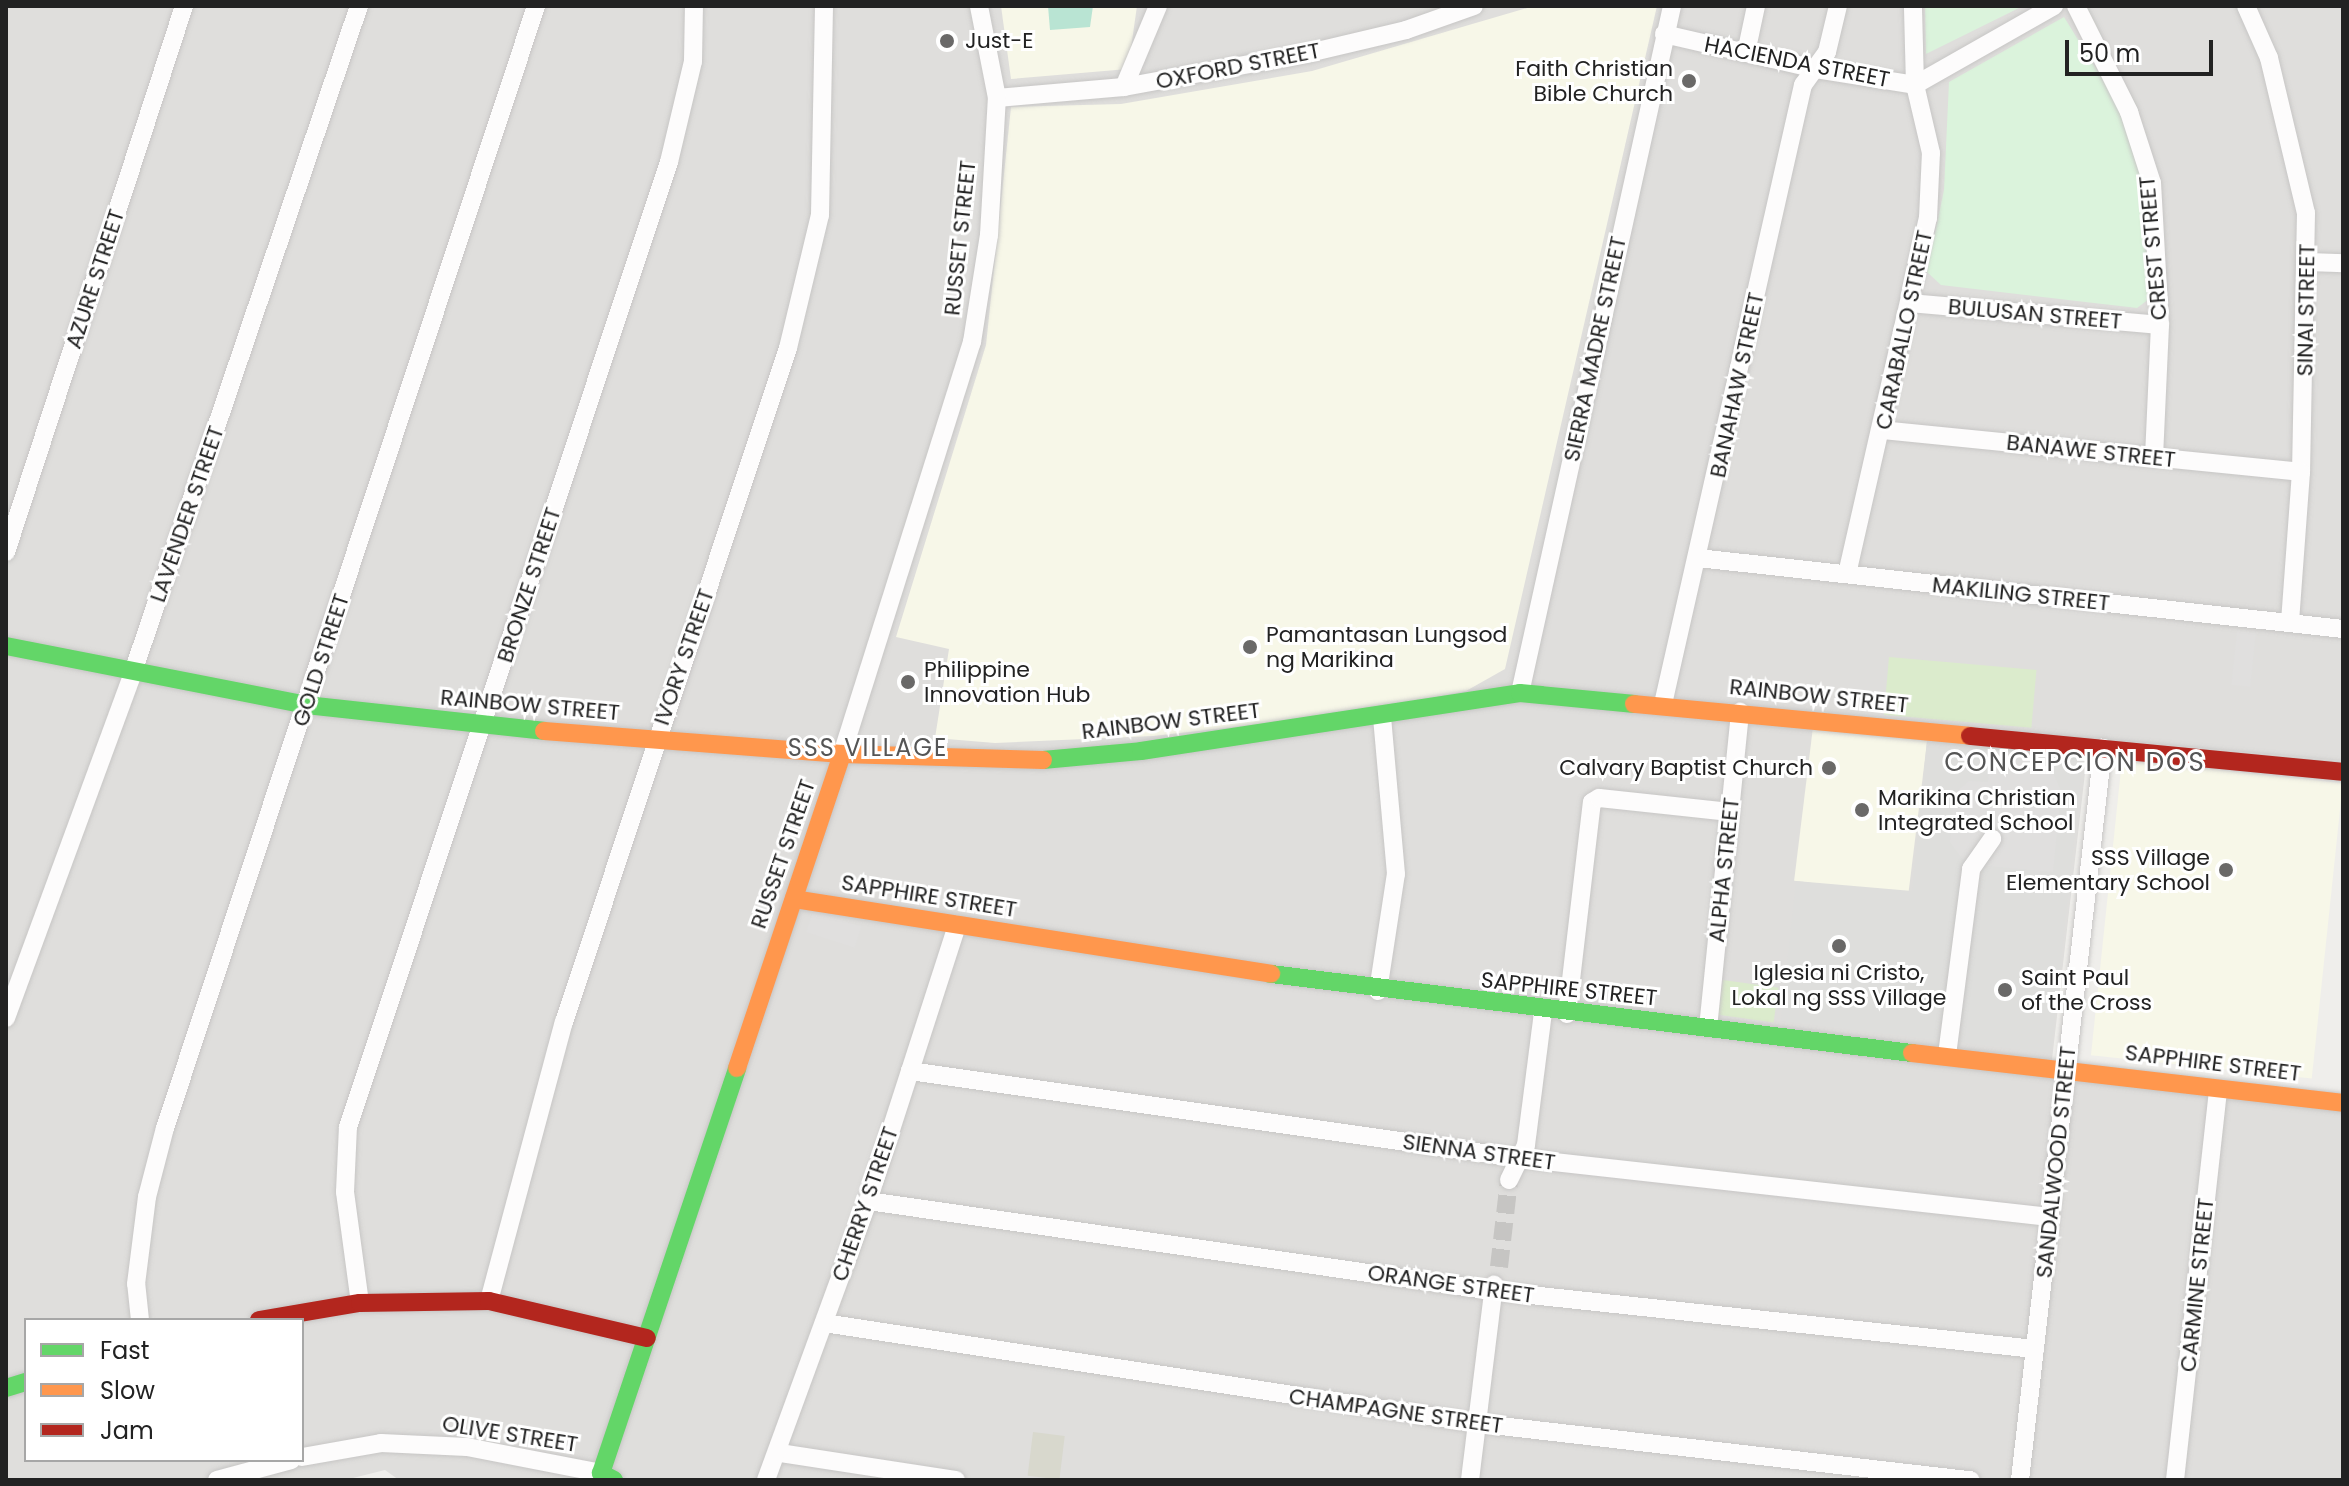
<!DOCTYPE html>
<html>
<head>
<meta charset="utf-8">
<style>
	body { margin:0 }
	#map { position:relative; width:2349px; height:1486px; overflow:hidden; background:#efeeeb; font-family:Poppins,sans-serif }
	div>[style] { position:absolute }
	.residential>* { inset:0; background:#dfdedc }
	.education>* { inset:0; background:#f7f7e8; transform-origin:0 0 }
	.religious>* { inset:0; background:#dededc }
	.construction>* { inset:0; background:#d8d8cd; transform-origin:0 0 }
	.grass>* { inset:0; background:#dbebcc; transform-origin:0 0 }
	.park>* { inset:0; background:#dbf3dc }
	.pitch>* { inset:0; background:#b9e4d3 }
	.parking>* { inset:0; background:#e0dfde; transform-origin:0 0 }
	.street-tunnel>* { height:18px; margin-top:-9px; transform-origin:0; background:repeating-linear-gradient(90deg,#c6c5c3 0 18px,transparent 0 27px) }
	.roads { filter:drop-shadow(0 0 2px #c7c6c5) drop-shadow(0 0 2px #c7c6c5) }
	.street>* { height:18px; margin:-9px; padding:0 9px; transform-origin:9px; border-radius:9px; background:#fdfcfc }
	.fast>* { height:18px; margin:-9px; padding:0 9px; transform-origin:9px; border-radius:9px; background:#63d668 }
	.slow>* { height:18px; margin:-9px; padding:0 9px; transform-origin:9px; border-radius:9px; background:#ff974d }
	.jam>* { height:18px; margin:-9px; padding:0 9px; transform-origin:9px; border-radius:9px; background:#b3261e }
	.dots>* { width:22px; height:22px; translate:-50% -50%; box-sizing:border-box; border:4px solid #fff; border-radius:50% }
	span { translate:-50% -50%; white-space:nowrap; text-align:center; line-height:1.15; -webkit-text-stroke:6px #fff; paint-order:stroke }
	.poi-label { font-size:22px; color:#222 }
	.left { translate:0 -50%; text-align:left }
	.right { translate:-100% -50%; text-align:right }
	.street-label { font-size:22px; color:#222 }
	.neighbourhood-label { font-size:24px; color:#555; letter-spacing:2px }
	.quarter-label { font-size:26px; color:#555; letter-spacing:2px }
	.frame { position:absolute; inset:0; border:8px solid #222; pointer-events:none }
	.legend { position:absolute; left:24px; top:1318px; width:280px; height:144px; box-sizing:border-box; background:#fff; border:2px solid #a7a7a7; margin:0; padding:10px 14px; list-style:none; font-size:24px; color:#222 }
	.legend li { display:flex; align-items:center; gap:16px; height:40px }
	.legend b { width:40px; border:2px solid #a7a7a7 }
	.scale { position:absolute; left:2065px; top:40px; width:148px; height:36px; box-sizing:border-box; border:4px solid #222; border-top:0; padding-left:10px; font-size:24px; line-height:28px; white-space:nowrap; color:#222; -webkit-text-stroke:6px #fff; paint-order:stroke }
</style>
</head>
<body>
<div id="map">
	<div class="residential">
		<i style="clip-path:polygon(evenodd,6px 6px,2343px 6px,2343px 761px,2089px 738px,2050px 1077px,2343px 1108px,2343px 1480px,399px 1480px,385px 1470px,345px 1480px,6px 1480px,6px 6px,26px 1320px,302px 1320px,302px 1460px,26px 1460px,26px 1320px)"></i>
	</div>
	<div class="education">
		<i style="clip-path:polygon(1001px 6px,1137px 6px,1128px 69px,1011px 79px)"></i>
		<i style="clip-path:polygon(1534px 6px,1657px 6px,1505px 669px,1466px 691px,1359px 713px,1153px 736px,995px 743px,935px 738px,949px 649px,896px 637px,986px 345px,1011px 107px,1121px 104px,1312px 71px)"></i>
		<i style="left:1813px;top:727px;width:115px;height:155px;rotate:7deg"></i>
		<i style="left:2122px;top:760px;width:222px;height:297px;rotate:6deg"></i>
	</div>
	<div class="religious">
		<i style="clip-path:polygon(1927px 740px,2083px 757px,2051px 1053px,1781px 1021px,1796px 881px,1912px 891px)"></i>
	</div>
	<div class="construction">
		<i style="left:1033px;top:1432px;width:32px;height:44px;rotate:7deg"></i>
	</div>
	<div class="grass">
		<i style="left:1889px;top:657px;width:148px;height:58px;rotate:5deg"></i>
		<i style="left:1723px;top:980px;width:56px;height:35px;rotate:8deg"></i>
	</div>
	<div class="park">
		<i style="clip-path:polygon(1925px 6px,2023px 6px,1926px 54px)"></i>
		<i style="clip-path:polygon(2064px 17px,2126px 117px,2145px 185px,2149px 299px,2137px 308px,1941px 285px,1927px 272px,1944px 190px,1949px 82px)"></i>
	</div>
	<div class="pitch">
		<i style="clip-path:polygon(1048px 6px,1093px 6px,1090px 27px,1050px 30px)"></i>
	</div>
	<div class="parking">
		<i style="left:2237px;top:631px;width:19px;height:54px;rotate:6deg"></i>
		<i style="clip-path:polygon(1997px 751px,2046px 757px,2061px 791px,2053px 872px,1966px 864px,1950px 842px,1954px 794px,1969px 781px,1988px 782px,1990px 761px,1998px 761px)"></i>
		<i style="left:813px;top:911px;width:51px;height:22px;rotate:18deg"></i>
	</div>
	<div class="street-tunnel">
		<i style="left:1499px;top:1267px;width:88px;rotate:-83.4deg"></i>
	</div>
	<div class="roads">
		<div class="street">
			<i style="left:2076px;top:6px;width:119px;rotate:63.4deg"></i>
			<i style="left:2129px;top:112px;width:75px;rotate:72.1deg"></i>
			<i style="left:2152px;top:183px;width:142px;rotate:86.8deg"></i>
			<i style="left:2160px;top:325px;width:133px;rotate:92.6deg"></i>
			<i style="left:2246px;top:6px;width:57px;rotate:66.1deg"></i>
			<i style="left:2269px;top:58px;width:159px;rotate:76.6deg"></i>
			<i style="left:2306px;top:213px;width:259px;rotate:91.1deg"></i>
			<i style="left:2301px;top:472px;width:151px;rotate:94.2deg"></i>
			<i style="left:1664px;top:34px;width:156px;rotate:13deg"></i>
			<i style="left:1816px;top:69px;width:100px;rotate:9.2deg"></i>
			<i style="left:1915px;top:85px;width:160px;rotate:-29.6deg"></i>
			<i style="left:1746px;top:53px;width:48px;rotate:-78deg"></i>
			<i style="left:1124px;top:87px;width:88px;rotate:-67.2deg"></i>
			<i style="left:997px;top:98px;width:127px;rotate:-5deg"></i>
			<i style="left:1124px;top:87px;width:188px;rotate:-10.4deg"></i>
			<i style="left:1309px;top:53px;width:100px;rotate:-13.3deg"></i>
			<i style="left:1406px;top:30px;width:72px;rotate:-19.4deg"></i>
			<i style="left:2309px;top:262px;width:34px;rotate:2deg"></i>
			<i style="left:1910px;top:303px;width:251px;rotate:5deg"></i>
			<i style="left:1882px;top:430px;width:421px;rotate:5.7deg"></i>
			<i style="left:6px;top:552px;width:574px;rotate:-71.94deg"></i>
			<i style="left:1698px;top:558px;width:649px;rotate:6.28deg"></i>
			<i style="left:1847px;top:574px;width:365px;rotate:-77.2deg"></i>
			<i style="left:1928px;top:218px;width:65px;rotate:-87.4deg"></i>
			<i style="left:1931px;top:153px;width:70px;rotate:-103.2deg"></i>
			<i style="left:1915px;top:85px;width:79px;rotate:-91.5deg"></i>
			<i style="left:1520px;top:693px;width:704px;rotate:-77.52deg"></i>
			<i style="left:1663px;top:704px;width:635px;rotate:-77.26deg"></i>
			<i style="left:1803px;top:85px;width:41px;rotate:-54deg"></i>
			<i style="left:1827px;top:52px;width:47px;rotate:-76.6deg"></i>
			<i style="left:842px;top:754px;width:432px;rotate:-72.5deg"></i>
			<i style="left:972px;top:342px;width:108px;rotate:-81deg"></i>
			<i style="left:989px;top:235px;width:137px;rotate:-86.7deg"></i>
			<i style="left:997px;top:98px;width:94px;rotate:-101.1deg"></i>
			<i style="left:1378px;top:991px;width:118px;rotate:-81.3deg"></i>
			<i style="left:1396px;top:874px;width:158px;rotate:-95.1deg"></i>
			<i style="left:1567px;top:1014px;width:213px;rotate:-83.3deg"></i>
			<i style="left:1592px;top:802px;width:8px;rotate:-30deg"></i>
			<i style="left:1599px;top:798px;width:132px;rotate:6.1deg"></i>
			<i style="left:6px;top:1018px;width:369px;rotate:-69.8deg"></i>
			<i style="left:133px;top:672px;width:703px;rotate:-71.26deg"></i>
			<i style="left:1708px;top:1028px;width:318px;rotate:-84.2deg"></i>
			<i style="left:1947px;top:1055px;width:188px;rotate:-82.6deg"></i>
			<i style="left:1971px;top:869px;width:37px;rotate:-55deg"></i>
			<i style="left:910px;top:1071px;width:614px;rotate:8.14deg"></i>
			<i style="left:1518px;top:1158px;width:535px;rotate:6.33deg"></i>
			<i style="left:1509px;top:1180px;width:39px;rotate:-64deg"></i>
			<i style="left:1526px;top:1145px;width:134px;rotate:-82.7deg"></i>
			<i style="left:868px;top:1201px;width:631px;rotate:8.19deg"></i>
			<i style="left:1493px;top:1291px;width:545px;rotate:6.11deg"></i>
			<i style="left:489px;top:1301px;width:289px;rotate:-75deg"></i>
			<i style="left:564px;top:1022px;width:710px;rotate:-71.62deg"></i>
			<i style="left:788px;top:348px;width:137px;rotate:-76.5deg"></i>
			<i style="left:820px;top:215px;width:209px;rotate:-88.9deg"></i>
			<i style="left:360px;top:1303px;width:112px;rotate:-97.7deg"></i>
			<i style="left:345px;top:1192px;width:65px;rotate:-87.4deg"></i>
			<i style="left:348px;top:1127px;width:1017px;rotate:-71.6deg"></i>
			<i style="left:669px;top:162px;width:104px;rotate:-76.6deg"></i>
			<i style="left:693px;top:61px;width:55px;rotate:-89deg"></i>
			<i style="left:140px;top:1320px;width:36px;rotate:-96deg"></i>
			<i style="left:136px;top:1284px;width:88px;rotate:-82.8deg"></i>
			<i style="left:147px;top:1197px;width:71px;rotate:-75.4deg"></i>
			<i style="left:165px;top:1128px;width:1182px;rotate:-71.7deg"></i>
			<i style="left:824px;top:1323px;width:659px;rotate:8.73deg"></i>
			<i style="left:1475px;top:1423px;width:499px;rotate:6.6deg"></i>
			<i style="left:780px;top:1453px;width:178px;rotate:8.7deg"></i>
			<i style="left:302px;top:1457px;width:80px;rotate:-10deg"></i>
			<i style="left:381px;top:1443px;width:86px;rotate:2.7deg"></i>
			<i style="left:467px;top:1447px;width:136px;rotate:11deg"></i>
			<i style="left:217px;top:1480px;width:77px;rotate:-15.1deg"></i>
			<i style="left:766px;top:1480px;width:297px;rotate:-69.9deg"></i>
			<i style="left:868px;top:1201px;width:290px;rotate:-72.1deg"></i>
			<i style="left:1470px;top:1480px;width:197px;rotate:-83deg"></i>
			<i style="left:2020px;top:1480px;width:737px;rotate:-83.53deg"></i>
			<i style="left:2175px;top:1480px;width:393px;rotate:-83.7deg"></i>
		</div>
		<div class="fast">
			<i style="left:6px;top:646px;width:306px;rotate:11.1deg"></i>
			<i style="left:306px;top:705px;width:239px;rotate:6.2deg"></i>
			<i style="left:1043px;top:760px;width:98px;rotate:-5.2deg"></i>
			<i style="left:1141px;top:751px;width:383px;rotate:-8.7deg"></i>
			<i style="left:1520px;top:693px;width:115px;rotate:5.5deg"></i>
			<i style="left:1271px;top:974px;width:646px;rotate:7.03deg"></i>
			<i style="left:6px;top:1388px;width:21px;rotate:-17deg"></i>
			<i style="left:614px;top:1480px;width:15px;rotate:-152deg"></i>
			<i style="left:601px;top:1473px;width:427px;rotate:-71.4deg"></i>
		</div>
		<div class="slow">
			<i style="left:1634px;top:704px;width:338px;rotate:5.4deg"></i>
			<i style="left:544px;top:731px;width:299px;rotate:4.4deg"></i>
			<i style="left:842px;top:754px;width:201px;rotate:1.7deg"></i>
			<i style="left:794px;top:899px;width:483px;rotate:8.9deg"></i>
			<i style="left:1912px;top:1053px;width:434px;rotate:6.6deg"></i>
			<i style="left:737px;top:1068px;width:331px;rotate:-71.5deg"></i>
		</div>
		<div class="jam">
			<i style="left:1970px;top:736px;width:375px;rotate:5.5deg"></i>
			<i style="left:259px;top:1320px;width:102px;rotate:-9.6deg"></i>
			<i style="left:360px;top:1303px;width:129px;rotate:-0.9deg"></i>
			<i style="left:489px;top:1301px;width:162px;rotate:13.2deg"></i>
		</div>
	</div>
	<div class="dots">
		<i style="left:947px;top:41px;background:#6a6968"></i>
		<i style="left:1689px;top:81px;background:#6a6968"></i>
		<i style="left:1250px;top:647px;background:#6a6968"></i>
		<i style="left:908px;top:682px;background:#6a6968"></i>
		<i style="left:1829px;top:768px;background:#6a6968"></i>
		<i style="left:1862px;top:810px;background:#6a6968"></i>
		<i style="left:2226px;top:870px;background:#6a6968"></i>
		<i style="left:1839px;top:946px;background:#6a6968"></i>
		<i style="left:2005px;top:990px;background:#6a6968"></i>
	</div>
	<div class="poi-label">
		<span class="left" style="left:965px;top:41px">Just-E</span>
		<span class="right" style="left:1673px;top:81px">Faith Christian<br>Bible Church</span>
		<span class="left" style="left:1266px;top:647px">Pamantasan Lungsod<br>ng Marikina</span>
		<span class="left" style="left:924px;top:682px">Philippine<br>Innovation Hub</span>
		<span class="right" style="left:1813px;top:768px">Calvary Baptist Church</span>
		<span class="left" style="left:1878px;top:810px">Marikina Christian<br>Integrated School</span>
		<span class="right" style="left:2210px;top:870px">SSS Village<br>Elementary School</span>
		<span style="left:1839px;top:985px">Iglesia ni Cristo,<br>Lokal ng SSS Village</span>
		<span class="left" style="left:2021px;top:990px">Saint Paul<br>of the Cross</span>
	</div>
	<div class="street-label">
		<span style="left:1797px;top:62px;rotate:11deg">HACIENDA STREET</span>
		<span style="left:1238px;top:66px;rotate:-11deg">OXFORD STREET</span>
		<span style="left:960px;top:238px;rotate:-84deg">RUSSET STREET</span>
		<span style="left:2153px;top:248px;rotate:-95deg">CREST STREET</span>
		<span style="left:95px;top:279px;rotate:-72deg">AZURE STREET</span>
		<span style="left:2306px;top:310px;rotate:-89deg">SINAI STREET</span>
		<span style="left:2035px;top:314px;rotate:5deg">BULUSAN STREET</span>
		<span style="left:1904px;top:330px;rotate:-78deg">CARABALLO STREET</span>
		<span style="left:1595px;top:349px;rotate:-78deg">SIERRA MADRE STREET</span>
		<span style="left:1737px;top:385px;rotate:-78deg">BANAHAW STREET</span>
		<span style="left:2091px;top:451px;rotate:6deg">BANAWE STREET</span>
		<span style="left:187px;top:514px;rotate:-71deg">LAVENDER STREET</span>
		<span style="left:529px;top:585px;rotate:-72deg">BRONZE STREET</span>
		<span style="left:2021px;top:594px;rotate:6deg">MAKILING STREET</span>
		<span style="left:684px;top:657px;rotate:-71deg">IVORY STREET</span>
		<span style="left:321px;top:660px;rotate:-72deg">GOLD STREET</span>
		<span style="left:1819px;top:696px;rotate:6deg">RAINBOW STREET</span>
		<span style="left:530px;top:705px;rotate:5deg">RAINBOW STREET</span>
		<span style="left:1171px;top:721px;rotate:-7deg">RAINBOW STREET</span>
		<span style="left:783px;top:854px;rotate:-71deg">RUSSET STREET</span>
		<span style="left:1724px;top:870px;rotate:-84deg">ALPHA STREET</span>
		<span style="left:929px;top:896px;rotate:9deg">SAPPHIRE STREET</span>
		<span style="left:1569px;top:989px;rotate:6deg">SAPPHIRE STREET</span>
		<span style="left:2213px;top:1063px;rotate:7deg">SAPPHIRE STREET</span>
		<span style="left:1479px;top:1152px;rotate:8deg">SIENNA STREET</span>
		<span style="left:2056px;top:1162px;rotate:-84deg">SANDALWOOD STREET</span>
		<span style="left:865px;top:1204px;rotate:-71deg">CHERRY STREET</span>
		<span style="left:1451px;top:1284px;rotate:8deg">ORANGE STREET</span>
		<span style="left:2197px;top:1285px;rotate:-84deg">CARMINE STREET</span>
		<span style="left:1396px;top:1411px;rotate:8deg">CHAMPAGNE STREET</span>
		<span style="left:510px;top:1434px;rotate:9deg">OLIVE STREET</span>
	</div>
	<div class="neighbourhood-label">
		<span style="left:868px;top:748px">SSS VILLAGE</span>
	</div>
	<div class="quarter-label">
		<span style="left:2075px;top:763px">CONCEPCION DOS</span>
	</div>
	<div class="frame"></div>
	<ul class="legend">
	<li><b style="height:10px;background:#63d668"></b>Fast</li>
	<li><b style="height:10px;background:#ff974d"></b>Slow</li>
	<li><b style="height:10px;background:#b3261e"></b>Jam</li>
	</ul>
	<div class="scale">50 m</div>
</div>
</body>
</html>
